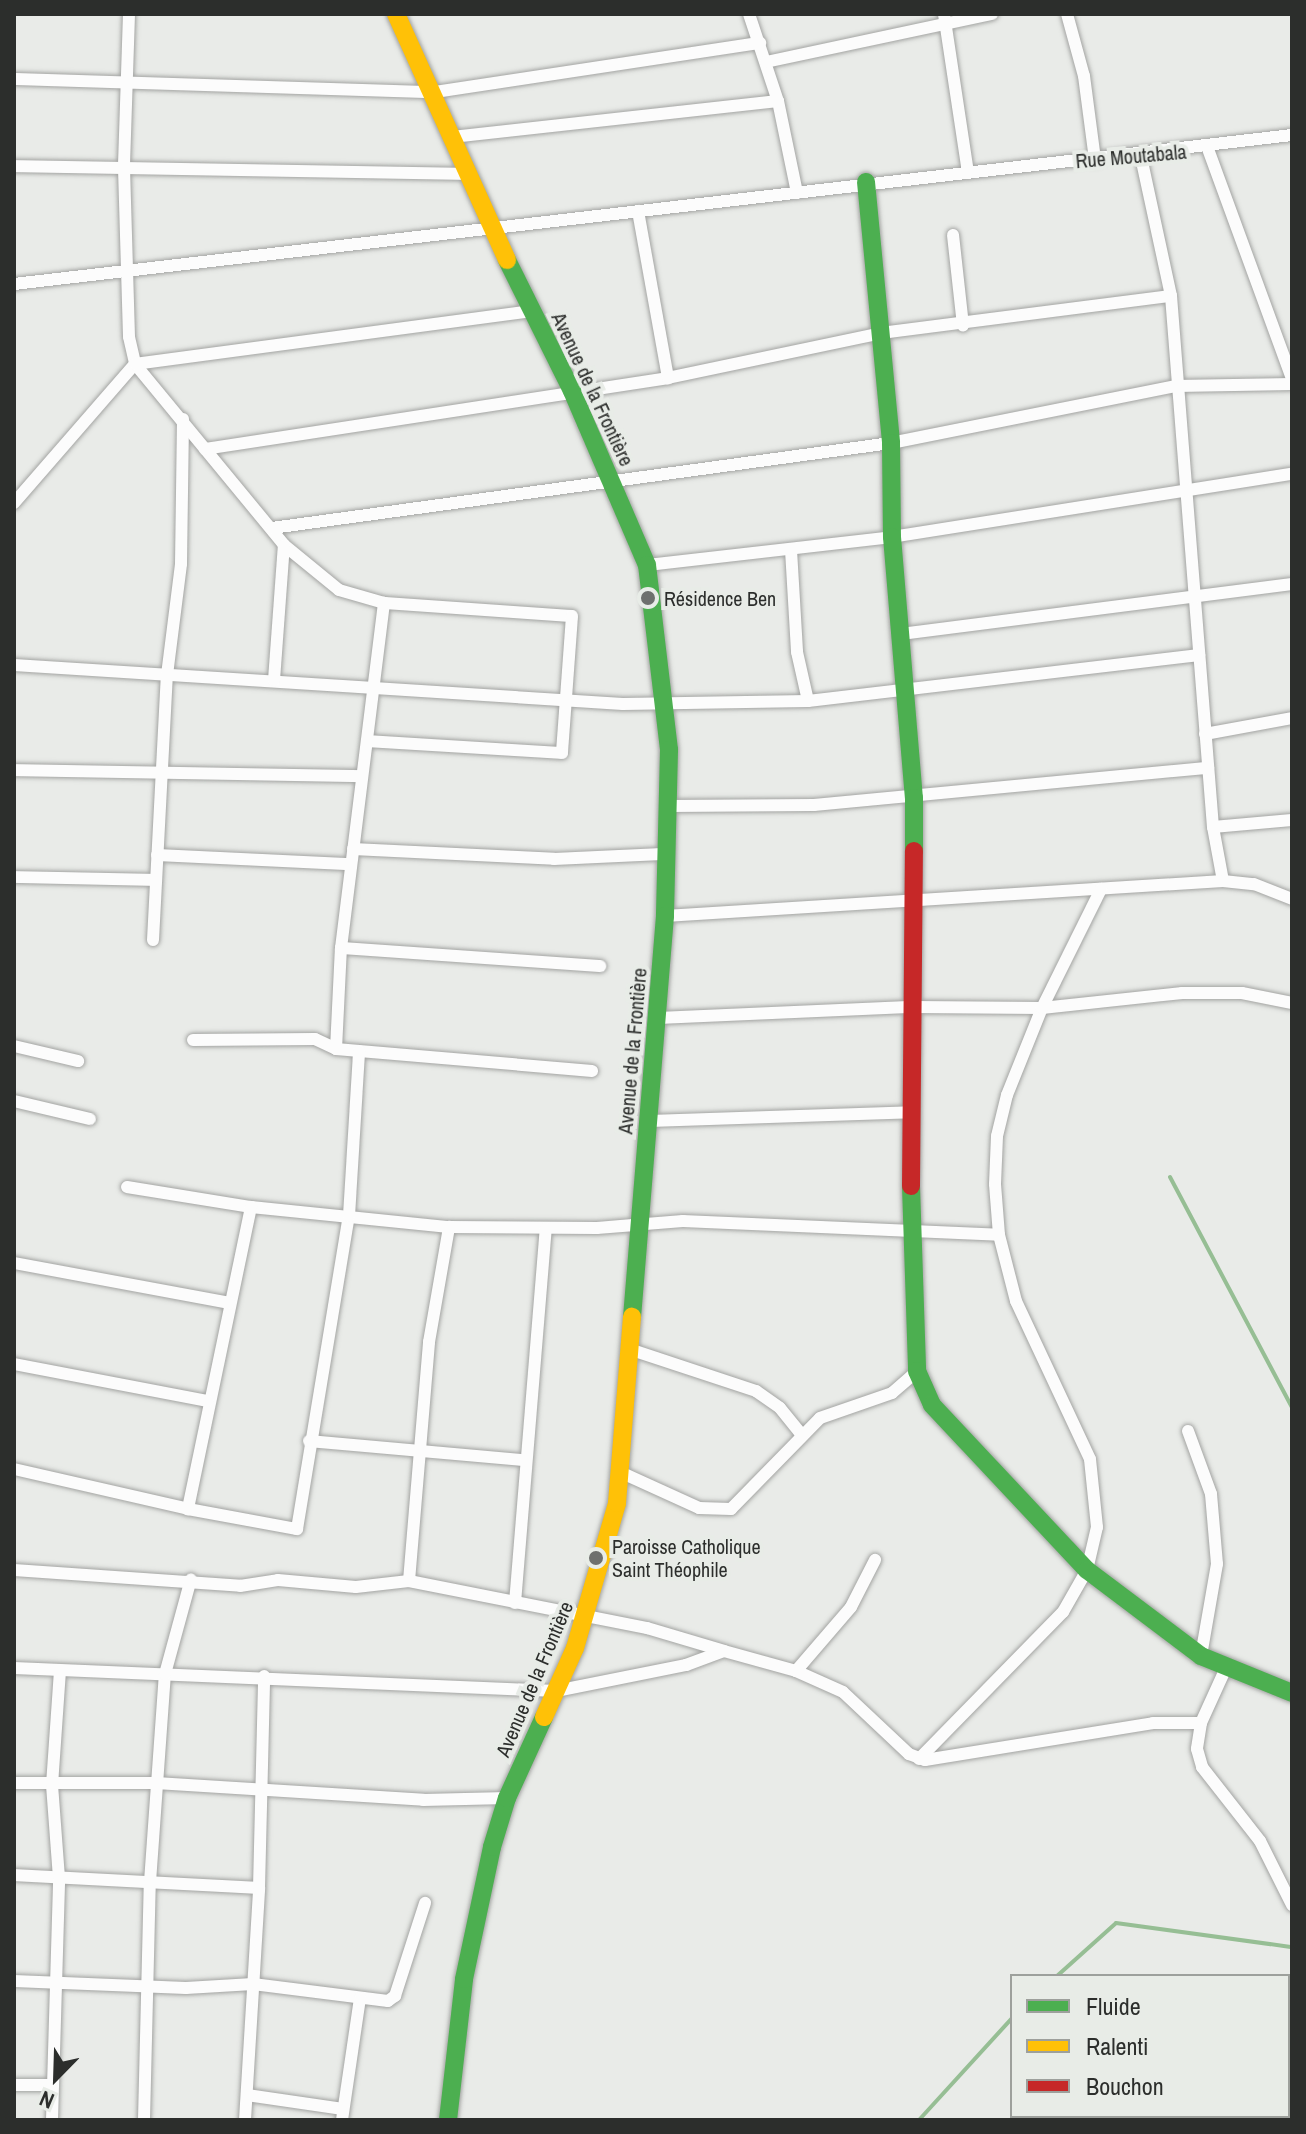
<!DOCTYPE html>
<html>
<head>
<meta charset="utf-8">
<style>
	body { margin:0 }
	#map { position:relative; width:1306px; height:2134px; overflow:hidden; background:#e9ebe8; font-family:"Archivo Narrow",sans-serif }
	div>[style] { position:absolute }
	.stream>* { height:4px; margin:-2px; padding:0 2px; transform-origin:2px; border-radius:2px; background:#96be94 }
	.roads { filter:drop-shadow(0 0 2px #a3a4a2) drop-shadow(0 0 2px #a3a4a2) }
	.street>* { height:12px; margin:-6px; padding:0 6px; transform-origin:6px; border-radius:6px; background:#fcfcfc }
	.fast>* { height:18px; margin:-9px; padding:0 9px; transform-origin:9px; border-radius:9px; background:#4caf50 }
	.slow>* { height:18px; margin:-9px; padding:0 9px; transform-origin:9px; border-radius:9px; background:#ffc107 }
	.jam>* { height:18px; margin:-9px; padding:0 9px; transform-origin:9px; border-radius:9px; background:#c62828 }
	.dots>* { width:22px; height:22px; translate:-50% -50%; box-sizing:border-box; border:4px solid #e8ece7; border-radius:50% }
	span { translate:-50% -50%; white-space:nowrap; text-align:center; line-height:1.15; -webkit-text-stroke:8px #e8ece7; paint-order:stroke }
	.street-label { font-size:20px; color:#2c2e2c }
	.poi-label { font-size:20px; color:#2c2e2c }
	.left { translate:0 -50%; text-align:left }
	.frame { position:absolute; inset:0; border:16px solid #2c2e2c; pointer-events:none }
	.legend { position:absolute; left:1010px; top:1974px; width:280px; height:144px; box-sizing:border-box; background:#e8ece7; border:2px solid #9da09c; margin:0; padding:10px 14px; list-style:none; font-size:24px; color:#2c2e2c }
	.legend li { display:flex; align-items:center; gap:16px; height:40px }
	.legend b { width:40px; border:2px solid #9da09c }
	.north { position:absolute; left:16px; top:2038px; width:80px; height:80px; -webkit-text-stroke:6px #e8ece7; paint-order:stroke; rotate:203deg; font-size:22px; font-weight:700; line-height:32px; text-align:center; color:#2c2e2c }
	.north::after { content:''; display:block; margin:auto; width:28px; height:36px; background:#2c2e2c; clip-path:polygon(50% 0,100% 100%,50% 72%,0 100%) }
</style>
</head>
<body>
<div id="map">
	<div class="stream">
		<i style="left:1170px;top:1177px;width:260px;rotate:62.1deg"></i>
		<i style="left:1057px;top:1976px;width:79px;rotate:-41.9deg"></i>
		<i style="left:1116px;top:1923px;width:178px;rotate:7.8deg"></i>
		<i style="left:919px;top:2120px;width:138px;rotate:-47.6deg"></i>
	</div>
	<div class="roads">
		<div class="street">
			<i style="left:129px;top:14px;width:154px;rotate:91.9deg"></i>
			<i style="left:124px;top:168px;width:169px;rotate:88.3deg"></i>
			<i style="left:129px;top:337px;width:28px;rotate:77deg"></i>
			<i style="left:135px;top:364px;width:234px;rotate:50.5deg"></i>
			<i style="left:284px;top:545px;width:71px;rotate:39.3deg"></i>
			<i style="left:339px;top:590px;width:47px;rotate:16.1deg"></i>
			<i style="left:384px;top:603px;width:188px;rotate:4deg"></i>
			<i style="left:572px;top:616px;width:137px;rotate:94.2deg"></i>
			<i style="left:562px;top:753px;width:194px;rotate:-176.5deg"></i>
			<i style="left:749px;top:14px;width:92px;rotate:71.6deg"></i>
			<i style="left:778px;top:101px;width:94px;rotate:78.3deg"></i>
			<i style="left:944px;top:14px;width:160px;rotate:81.4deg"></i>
			<i style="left:1067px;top:14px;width:64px;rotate:74.7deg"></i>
			<i style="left:1084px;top:76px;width:85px;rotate:82.5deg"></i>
			<i style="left:766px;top:62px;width:231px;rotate:-12deg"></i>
			<i style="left:14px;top:79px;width:421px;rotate:1.8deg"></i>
			<i style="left:435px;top:92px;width:329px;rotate:-8.6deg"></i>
			<i style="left:452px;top:137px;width:328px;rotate:-6.3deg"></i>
			<i style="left:1208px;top:149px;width:245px;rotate:69.9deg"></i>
			<i style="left:1141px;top:157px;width:142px;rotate:77.8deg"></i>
			<i style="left:1171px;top:296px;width:533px;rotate:85.48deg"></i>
			<i style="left:1213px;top:827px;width:55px;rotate:79.5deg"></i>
			<i style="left:14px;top:166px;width:451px;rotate:1deg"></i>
			<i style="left:638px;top:211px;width:170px;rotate:79.8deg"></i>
			<i style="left:953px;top:235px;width:91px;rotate:83.7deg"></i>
			<i style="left:14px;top:284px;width:1287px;rotate:-6.65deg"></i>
			<i style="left:205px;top:449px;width:468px;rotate:-8.7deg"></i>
			<i style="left:668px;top:378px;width:218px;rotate:-11.9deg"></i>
			<i style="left:881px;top:333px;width:292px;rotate:-7.3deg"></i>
			<i style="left:14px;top:503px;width:184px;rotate:-49deg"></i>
			<i style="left:135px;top:364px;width:402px;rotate:-7.6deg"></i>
			<i style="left:272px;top:528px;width:625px;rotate:-7.82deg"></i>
			<i style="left:891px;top:443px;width:291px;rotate:-11.3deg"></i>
			<i style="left:1176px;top:386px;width:116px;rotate:-1deg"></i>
			<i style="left:791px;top:550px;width:102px;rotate:86.6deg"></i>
			<i style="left:797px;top:652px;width:50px;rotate:77.3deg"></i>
			<i style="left:647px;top:565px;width:247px;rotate:-6.5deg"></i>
			<i style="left:892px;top:537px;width:405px;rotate:-9deg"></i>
			<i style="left:901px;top:634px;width:394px;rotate:-7.3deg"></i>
			<i style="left:14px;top:665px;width:610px;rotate:3.66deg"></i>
			<i style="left:623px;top:704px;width:185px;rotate:-0.9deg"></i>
			<i style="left:808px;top:701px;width:394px;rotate:-6.7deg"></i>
			<i style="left:274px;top:680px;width:135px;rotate:-85.8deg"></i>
			<i style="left:1205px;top:734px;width:88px;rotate:-10.4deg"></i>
			<i style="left:14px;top:770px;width:346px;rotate:1deg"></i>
			<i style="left:668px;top:806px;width:146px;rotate:-0.4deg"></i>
			<i style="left:814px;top:805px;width:396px;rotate:-5.4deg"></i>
			<i style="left:1213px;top:827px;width:79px;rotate:-5.1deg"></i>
			<i style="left:353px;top:849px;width:201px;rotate:2.8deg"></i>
			<i style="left:554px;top:859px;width:110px;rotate:-2.6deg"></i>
			<i style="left:157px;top:855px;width:194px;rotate:2.7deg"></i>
			<i style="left:14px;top:877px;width:139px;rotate:1.2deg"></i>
			<i style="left:665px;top:916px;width:559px;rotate:-3.59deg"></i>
			<i style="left:1223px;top:881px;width:31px;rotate:6deg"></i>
			<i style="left:1254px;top:884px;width:41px;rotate:21.5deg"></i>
			<i style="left:153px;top:940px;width:265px;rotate:-87deg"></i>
			<i style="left:167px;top:675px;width:112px;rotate:-82.8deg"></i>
			<i style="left:181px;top:564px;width:145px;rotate:-89.2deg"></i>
			<i style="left:341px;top:948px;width:260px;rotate:4deg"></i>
			<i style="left:658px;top:1018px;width:256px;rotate:-2.5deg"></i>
			<i style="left:914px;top:1007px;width:128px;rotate:0.4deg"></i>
			<i style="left:1042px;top:1008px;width:141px;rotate:-6.1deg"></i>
			<i style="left:1182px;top:993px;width:60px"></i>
			<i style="left:1242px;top:993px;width:51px;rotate:11.3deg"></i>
			<i style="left:193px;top:1040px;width:122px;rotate:-0.5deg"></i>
			<i style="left:315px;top:1039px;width:23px;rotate:25deg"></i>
			<i style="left:336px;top:1049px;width:257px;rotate:4.9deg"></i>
			<i style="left:14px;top:1046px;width:66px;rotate:13.2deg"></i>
			<i style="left:336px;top:1049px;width:101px;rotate:-87.2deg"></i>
			<i style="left:341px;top:948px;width:348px;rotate:-82.9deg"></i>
			<i style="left:14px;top:1101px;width:78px;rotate:13.3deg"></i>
			<i style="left:648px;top:1121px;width:265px;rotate:-1.9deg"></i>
			<i style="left:127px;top:1187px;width:126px;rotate:9.2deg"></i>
			<i style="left:251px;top:1207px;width:199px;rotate:5.8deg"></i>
			<i style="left:449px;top:1227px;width:148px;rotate:0.4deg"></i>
			<i style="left:597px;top:1228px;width:86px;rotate:-4.7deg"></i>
			<i style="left:683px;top:1221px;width:316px;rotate:2.5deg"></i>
			<i style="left:251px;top:1207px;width:309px;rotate:101.8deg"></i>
			<i style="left:188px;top:1509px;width:111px;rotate:10.4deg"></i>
			<i style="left:297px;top:1529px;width:317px;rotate:-80.6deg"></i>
			<i style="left:349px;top:1216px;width:165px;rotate:-86.5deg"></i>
			<i style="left:14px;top:1263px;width:219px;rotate:10.5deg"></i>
			<i style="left:632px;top:1350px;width:131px;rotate:18.3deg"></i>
			<i style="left:756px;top:1391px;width:29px;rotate:35deg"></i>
			<i style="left:780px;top:1408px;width:33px;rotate:51deg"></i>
			<i style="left:14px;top:1364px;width:197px;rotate:10.8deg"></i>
			<i style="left:1188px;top:1431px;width:67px;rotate:69.9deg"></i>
			<i style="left:1211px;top:1494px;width:70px;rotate:85.1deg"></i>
			<i style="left:1217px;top:1564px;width:93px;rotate:99.9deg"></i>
			<i style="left:309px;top:1441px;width:215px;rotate:5.1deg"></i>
			<i style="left:14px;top:1469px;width:179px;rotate:12.9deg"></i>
			<i style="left:620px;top:1472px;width:87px;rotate:24.5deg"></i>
			<i style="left:699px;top:1508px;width:32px;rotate:2deg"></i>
			<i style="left:731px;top:1509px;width:127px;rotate:-45.6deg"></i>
			<i style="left:820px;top:1418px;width:76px;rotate:-19.1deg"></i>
			<i style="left:892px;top:1393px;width:33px;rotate:-41deg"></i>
			<i style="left:14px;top:1570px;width:227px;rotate:4deg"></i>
			<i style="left:240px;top:1586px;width:38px;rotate:-9deg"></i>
			<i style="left:278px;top:1580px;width:78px;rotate:5.1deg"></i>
			<i style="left:356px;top:1587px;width:53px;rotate:-6.5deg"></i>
			<i style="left:409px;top:1581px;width:243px;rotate:11.2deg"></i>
			<i style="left:647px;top:1628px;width:80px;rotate:16.6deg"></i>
			<i style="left:409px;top:1581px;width:240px;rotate:-85.2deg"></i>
			<i style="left:429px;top:1342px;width:117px;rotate:-80.1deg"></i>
			<i style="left:515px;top:1603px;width:376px;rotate:-85.3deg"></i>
			<i style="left:14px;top:1668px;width:542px;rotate:2.43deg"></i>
			<i style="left:556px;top:1691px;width:133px;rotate:-11.3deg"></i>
			<i style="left:686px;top:1665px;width:40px;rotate:-20.2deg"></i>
			<i style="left:724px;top:1651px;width:75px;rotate:15.5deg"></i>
			<i style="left:796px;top:1671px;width:51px;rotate:24.1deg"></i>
			<i style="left:843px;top:1692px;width:91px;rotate:43.2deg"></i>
			<i style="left:909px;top:1754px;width:17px;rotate:21deg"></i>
			<i style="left:925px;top:1760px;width:231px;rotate:-9.2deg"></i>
			<i style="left:1153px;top:1723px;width:48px"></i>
			<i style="left:1225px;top:1670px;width:58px;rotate:114.4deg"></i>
			<i style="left:1201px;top:1723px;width:26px;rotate:99deg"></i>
			<i style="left:1197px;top:1749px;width:19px;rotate:74deg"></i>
			<i style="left:1202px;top:1767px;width:94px;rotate:51.9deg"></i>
			<i style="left:1260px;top:1841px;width:72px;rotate:63.4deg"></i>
			<i style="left:796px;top:1671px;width:84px;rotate:-49.3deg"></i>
			<i style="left:851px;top:1607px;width:53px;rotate:-62.9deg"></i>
			<i style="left:919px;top:1759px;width:206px;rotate:-45.6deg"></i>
			<i style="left:1063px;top:1612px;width:48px;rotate:-60.3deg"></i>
			<i style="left:1087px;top:1570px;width:44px;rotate:-76.9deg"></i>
			<i style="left:1097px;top:1527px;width:68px;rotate:-95.9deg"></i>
			<i style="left:1090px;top:1459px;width:174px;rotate:-115.1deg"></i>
			<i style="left:1016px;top:1301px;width:68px;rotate:-104.4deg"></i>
			<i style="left:999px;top:1235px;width:51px;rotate:-94.5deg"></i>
			<i style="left:995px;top:1184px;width:48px;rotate:-87.6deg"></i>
			<i style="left:997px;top:1136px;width:42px;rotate:-76.3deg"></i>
			<i style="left:1007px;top:1095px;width:94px;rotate:-68.1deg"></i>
			<i style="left:1042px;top:1008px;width:133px;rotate:-63.6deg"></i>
			<i style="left:14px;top:1783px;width:142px"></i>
			<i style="left:156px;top:1783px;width:268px;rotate:3.6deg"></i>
			<i style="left:423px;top:1800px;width:84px;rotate:-1.4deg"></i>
			<i style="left:14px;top:1875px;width:245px;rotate:3deg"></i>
			<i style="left:14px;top:1981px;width:172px;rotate:2.3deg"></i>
			<i style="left:186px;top:1988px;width:67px;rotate:-3.4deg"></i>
			<i style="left:253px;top:1984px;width:136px;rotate:7.2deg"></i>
			<i style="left:388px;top:2001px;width:9px;rotate:-36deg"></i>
			<i style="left:395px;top:1996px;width:98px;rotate:-72.1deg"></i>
			<i style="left:14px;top:2085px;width:38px"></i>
			<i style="left:247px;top:2095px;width:97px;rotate:8.3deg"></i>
			<i style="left:52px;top:2120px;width:242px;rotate:-88.3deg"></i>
			<i style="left:59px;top:1878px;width:93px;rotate:-94.3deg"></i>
			<i style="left:52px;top:1785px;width:115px;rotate:-86deg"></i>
			<i style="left:144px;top:2120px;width:238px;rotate:-88.6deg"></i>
			<i style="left:150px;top:1882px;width:209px;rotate:-85.9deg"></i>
			<i style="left:165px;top:1674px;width:98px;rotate:-74.7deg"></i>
			<i style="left:245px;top:2120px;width:232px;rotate:-86.5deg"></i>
			<i style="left:259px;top:1888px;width:212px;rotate:-88.6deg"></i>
			<i style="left:342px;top:2120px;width:123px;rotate:-81.6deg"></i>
		</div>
		<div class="fast">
			<i style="left:866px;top:182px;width:262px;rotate:84.5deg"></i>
			<i style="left:891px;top:443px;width:94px;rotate:89.4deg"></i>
			<i style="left:892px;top:537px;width:262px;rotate:85.2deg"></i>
			<i style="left:914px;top:798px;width:53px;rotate:90deg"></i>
			<i style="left:507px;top:260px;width:146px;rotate:63.6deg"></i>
			<i style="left:572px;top:391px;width:189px;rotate:66.7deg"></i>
			<i style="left:647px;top:565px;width:186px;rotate:83.2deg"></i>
			<i style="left:669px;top:750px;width:166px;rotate:91.4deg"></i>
			<i style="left:665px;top:916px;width:402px;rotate:94.7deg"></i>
			<i style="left:911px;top:1186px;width:185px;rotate:88.1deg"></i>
			<i style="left:917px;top:1371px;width:37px;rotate:66deg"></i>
			<i style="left:932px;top:1405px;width:226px;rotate:46.8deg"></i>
			<i style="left:1087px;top:1570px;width:143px;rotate:37deg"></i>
			<i style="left:1201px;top:1656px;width:98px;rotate:22.1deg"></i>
			<i style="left:448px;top:2120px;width:142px;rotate:-83.5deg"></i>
			<i style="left:464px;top:1979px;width:135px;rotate:-78deg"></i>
			<i style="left:492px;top:1847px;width:51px;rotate:-73deg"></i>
			<i style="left:507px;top:1798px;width:89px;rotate:-65.4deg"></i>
		</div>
		<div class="slow">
			<i style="left:396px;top:14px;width:270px;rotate:65.7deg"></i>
			<i style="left:544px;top:1717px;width:76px;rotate:-65.8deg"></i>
			<i style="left:575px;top:1648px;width:151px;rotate:-73.8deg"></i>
			<i style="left:617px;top:1503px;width:187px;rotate:-85.4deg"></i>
		</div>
		<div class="jam">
			<i style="left:911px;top:1186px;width:335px;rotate:-89.5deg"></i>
		</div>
	</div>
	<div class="dots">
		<i style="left:648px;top:598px;background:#6e706e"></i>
		<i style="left:596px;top:1558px;background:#6e706e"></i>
	</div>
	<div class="street-label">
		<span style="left:1131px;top:156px;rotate:-5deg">Rue Moutabala</span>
		<span style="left:593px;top:389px;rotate:65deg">Avenue de la Frontière</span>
		<span style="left:632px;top:1051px;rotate:-85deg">Avenue de la Frontière</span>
		<span style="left:534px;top:1679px;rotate:-67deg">Avenue de la Frontière</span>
	</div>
	<div class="poi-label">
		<span class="left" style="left:664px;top:598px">Résidence Ben</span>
		<span class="left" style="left:612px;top:1558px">Paroisse Catholique<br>Saint Théophile</span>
	</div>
	<div class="frame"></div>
	<ul class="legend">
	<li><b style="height:10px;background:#4caf50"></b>Fluide</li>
	<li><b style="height:10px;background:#ffc107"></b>Ralenti</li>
	<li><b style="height:10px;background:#c62828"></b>Bouchon</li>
	</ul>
	<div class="north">N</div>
</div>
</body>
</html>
